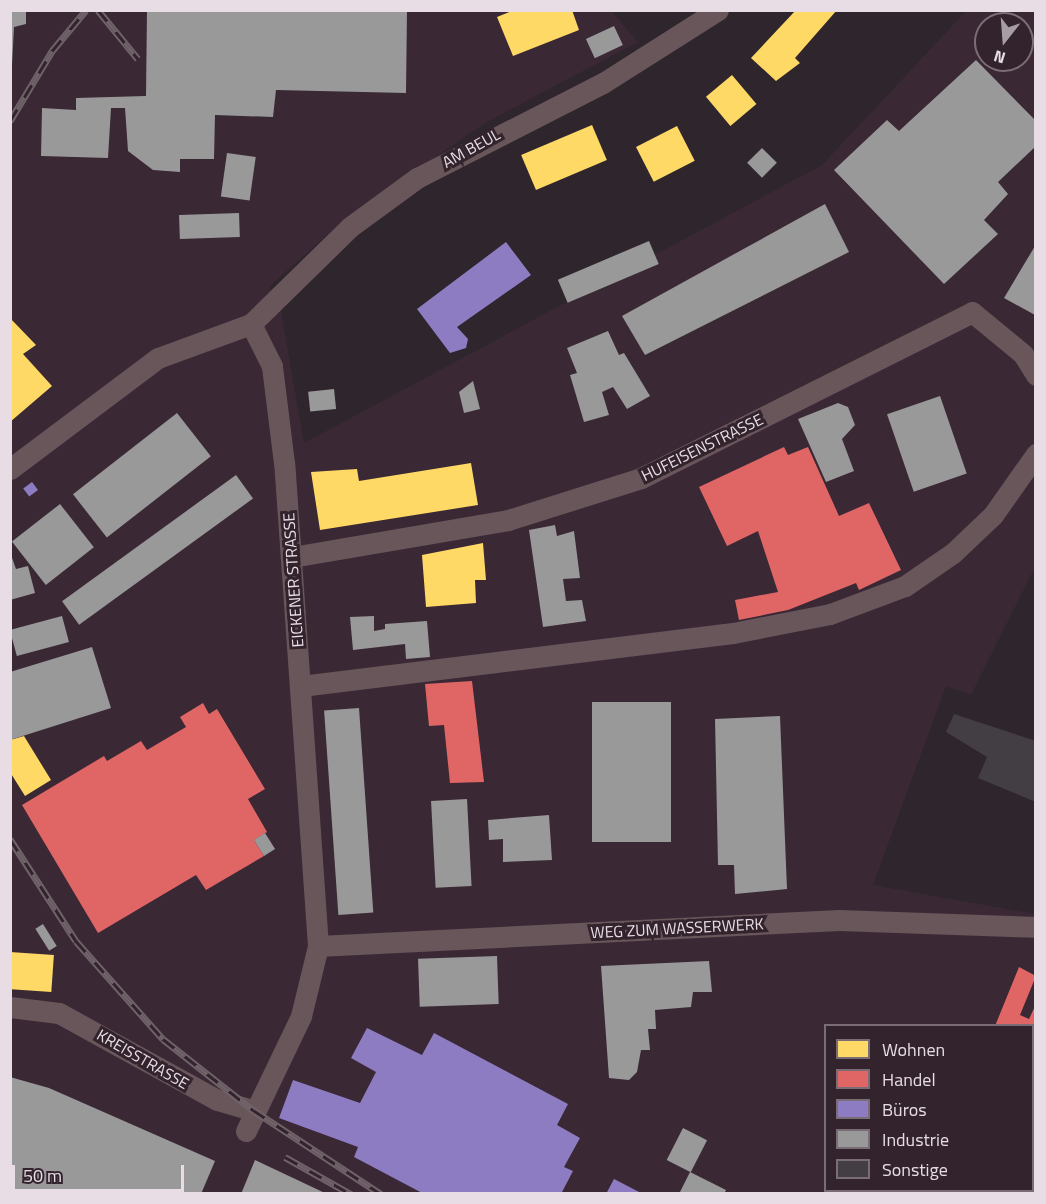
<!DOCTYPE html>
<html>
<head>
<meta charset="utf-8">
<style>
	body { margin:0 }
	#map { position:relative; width:1046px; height:1204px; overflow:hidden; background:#2e262c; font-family:"Titillium Web",sans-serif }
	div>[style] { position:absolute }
	.built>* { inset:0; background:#3a2835 }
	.homes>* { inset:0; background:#ffd966; transform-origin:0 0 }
	.shops>* { inset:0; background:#e06666 }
	.offices>* { inset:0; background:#8e7cc3; transform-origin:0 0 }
	.industry>* { inset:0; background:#999; transform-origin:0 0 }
	.building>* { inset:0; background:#433e44 }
	.street>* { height:21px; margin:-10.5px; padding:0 10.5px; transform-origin:10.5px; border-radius:10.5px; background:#69565a }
	.rail>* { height:7px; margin-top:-3.5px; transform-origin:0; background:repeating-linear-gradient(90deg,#32232d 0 14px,#6f6268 0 28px); box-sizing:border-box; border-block:2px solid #6f6268 }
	span { translate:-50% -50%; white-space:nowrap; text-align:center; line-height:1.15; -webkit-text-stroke:6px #32232d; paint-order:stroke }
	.street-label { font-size:16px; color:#e8dde4 }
	.frame { position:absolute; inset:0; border:12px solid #e8dde4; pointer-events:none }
	.legend { position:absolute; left:824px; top:1024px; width:210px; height:168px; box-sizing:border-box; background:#32232d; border:2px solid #7b6d76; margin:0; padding:8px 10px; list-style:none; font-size:18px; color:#e8dde4 }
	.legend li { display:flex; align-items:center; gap:12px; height:30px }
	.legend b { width:30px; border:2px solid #7b6d76 }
	.north { position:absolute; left:974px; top:12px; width:60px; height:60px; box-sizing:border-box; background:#32232d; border:2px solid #7b6d76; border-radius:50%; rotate:197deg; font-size:16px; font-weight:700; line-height:24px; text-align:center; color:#e8dde4 }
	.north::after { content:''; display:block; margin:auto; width:21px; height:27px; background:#a79da4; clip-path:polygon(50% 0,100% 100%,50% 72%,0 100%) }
	.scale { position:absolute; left:12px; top:1165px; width:172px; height:27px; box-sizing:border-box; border:3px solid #e8dde4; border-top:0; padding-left:8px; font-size:18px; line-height:21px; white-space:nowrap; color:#e8dde4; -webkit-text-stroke:4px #32232d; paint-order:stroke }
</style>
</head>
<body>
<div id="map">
	<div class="built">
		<i style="clip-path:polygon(evenodd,11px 11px,612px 11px,638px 42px,487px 122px,346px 218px,269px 287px,280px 306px,304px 443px,822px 165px,966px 11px,1035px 11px,1035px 567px,971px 695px,946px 686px,873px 885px,1035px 914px,1035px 1193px,11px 1193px,11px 11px,986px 24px,1022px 24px,1022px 60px,986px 60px,986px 24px,11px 11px,826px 1026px,1032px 1026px,1032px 1190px,826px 1190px,826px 1026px)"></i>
	</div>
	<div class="homes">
		<i style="clip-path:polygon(514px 10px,572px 10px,579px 30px,513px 56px,497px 17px)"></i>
		<i style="clip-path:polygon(796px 10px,837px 10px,795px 58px,800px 63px,776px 81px,751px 58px)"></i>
		<i style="left:732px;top:75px;width:38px;height:34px;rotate:50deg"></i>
		<i style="left:592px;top:125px;width:38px;height:77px;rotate:67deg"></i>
		<i style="left:677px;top:126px;width:39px;height:46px;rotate:63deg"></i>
		<i style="clip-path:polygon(10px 318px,36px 345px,23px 354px,52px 386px,10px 422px)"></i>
		<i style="clip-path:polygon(471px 463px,478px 505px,320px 530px,311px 472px,357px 469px,359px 481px)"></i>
		<i style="clip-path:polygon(483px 543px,486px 580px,475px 580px,476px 603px,426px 607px,422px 555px)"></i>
		<i style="clip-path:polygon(24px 736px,51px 780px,25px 796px,10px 772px,10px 740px)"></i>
		<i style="left:10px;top:952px;width:44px;height:37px;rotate:4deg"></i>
	</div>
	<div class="shops">
		<i style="clip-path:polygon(784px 447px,788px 455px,808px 447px,839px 516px,869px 503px,901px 570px,859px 590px,856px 583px,788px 610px,739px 620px,735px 600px,778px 592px,758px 531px,727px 546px,699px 487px)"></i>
		<i style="clip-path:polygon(472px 681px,484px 782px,450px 783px,444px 725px,429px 726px,425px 684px)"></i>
		<i style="clip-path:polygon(203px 703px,209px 714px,217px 709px,265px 789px,248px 799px,267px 832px,254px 840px,264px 856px,206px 890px,196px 875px,98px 933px,22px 805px,104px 756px,107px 761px,141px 741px,147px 750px,186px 727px,180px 717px)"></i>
		<i style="clip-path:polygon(1019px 967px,1036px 976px,1020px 1015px,1029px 1019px,1036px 1004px,1036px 1080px,1032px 1026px,995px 1026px)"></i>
		<i style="clip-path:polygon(1036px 1112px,1036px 1194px,997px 1194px,1032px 1190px)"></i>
	</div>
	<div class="offices">
		<i style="clip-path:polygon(506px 242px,531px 275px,457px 327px,468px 339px,466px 348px,450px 353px,417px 309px)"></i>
		<i style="left:32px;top:482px;width:10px;height:11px;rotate:53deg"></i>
		<i style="clip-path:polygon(367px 1028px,422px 1055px,434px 1033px,568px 1104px,557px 1125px,580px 1138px,564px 1167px,573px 1171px,561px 1194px,424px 1194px,354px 1157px,358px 1147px,279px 1118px,293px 1080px,360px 1103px,376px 1072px,351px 1058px)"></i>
		<i style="clip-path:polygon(614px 1179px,643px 1194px,606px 1194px)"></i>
	</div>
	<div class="industry">
		<i style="clip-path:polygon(10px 10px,26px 10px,26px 24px,14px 27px,12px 65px)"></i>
		<i style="clip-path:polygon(147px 10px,407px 10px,406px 93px,276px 90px,273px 117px,215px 115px,214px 159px,180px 159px,180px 172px,153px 170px,128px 151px,125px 108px,111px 108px,108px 158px,41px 156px,42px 108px,76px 110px,76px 98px,146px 96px)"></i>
		<i style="left:614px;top:26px;width:21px;height:31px;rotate:65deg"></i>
		<i style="clip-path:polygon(976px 60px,1035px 120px,1035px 147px,998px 182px,1008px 194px,984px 220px,998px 234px,944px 284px,834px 170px,887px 120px,899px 131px)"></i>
		<i style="left:762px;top:148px;width:21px;height:21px;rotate:45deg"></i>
		<i style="left:227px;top:153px;width:29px;height:44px;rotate:8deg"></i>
		<i style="clip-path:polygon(825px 204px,849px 252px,645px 355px,622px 316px)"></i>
		<i style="left:239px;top:213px;width:24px;height:60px;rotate:88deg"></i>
		<i style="left:649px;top:241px;width:25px;height:99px;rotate:67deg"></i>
		<i style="clip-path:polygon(1035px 246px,1035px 315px,1004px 298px)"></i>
		<i style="clip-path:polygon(608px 331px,619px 355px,624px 353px,650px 396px,627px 409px,613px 387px,602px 392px,609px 415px,584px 422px,570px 375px,577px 373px,567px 348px)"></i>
		<i style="clip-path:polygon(473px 381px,480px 409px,464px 413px,459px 392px)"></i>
		<i style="left:334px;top:389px;width:20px;height:26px;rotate:84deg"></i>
		<i style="left:940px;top:396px;width:82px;height:56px;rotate:71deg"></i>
		<i style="clip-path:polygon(838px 403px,848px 407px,855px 425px,842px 439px,854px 471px,826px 482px,798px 419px)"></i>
		<i style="left:177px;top:413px;width:55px;height:132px;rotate:52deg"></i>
		<i style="left:236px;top:475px;width:29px;height:215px;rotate:54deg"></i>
		<i style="left:60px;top:504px;width:55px;height:61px;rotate:52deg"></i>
		<i style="clip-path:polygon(555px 525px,557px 536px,574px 531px,580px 578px,563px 579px,566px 601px,582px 600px,586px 621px,543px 627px,529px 530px)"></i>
		<i style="clip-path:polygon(10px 552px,16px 569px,28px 566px,35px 593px,10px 600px)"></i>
		<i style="left:62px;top:616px;width:27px;height:54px;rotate:75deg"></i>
		<i style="clip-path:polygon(374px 616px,374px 631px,385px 629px,385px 624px,427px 621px,430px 657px,406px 659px,405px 644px,353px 650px,350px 617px)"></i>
		<i style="clip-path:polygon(92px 647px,111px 708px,10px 740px,10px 672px)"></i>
		<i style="left:671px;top:702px;width:140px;height:79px;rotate:90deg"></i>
		<i style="left:359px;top:708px;width:205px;height:35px;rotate:86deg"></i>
		<i style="clip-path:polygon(780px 716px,787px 889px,735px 894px,734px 865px,718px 865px,715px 719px)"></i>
		<i style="left:467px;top:799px;width:87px;height:36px;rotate:87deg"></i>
		<i style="clip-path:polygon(549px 815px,552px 860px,503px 862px,503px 839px,489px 840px,488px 820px)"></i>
		<i style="left:265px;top:833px;width:19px;height:13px;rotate:58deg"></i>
		<i style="left:43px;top:924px;width:26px;height:9px;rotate:58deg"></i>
		<i style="left:497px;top:956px;width:48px;height:79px;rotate:88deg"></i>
		<i style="clip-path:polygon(709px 961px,712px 992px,693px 992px,691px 1007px,655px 1010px,656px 1029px,648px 1029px,650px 1050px,641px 1050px,637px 1072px,629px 1080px,609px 1078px,601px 966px)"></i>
		<i style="clip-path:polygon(10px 1077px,49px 1088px,215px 1161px,201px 1194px,10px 1194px)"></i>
		<i style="left:683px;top:1128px;width:27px;height:36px;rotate:27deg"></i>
		<i style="clip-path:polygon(255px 1160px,327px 1194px,241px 1194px)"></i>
		<i style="clip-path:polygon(690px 1172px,726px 1190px,724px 1194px,679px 1194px)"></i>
	</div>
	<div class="building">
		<i style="clip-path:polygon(954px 714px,1036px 741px,1036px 802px,978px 778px,987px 757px,946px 732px)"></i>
	</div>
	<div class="street">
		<i style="left:10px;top:469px;width:185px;rotate:-36.9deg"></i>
		<i style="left:158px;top:358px;width:99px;rotate:-20.1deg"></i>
		<i style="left:251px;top:324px;width:139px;rotate:-44.4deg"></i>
		<i style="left:350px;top:227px;width:83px;rotate:-36.2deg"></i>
		<i style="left:417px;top:178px;width:209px;rotate:-27.1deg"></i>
		<i style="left:603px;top:83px;width:136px;rotate:-32.4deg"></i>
		<i style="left:292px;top:557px;width:219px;rotate:-9.7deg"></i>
		<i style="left:508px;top:520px;width:139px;rotate:-17.5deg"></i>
		<i style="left:641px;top:478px;width:370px;rotate:-26.6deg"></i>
		<i style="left:972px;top:312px;width:66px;rotate:39.5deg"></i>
		<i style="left:1023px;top:354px;width:25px;rotate:58deg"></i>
		<i style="left:301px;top:686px;width:435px;rotate:-7deg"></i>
		<i style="left:733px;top:633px;width:99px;rotate:-11.1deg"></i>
		<i style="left:830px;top:614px;width:80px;rotate:-20.5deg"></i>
		<i style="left:905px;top:586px;width:58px;rotate:-34.5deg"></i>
		<i style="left:953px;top:553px;width:55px;rotate:-43.5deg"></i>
		<i style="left:993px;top:515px;width:75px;rotate:-54.8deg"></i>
		<i style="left:318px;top:946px;width:522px;rotate:-2.86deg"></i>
		<i style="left:839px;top:920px;width:197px;rotate:2deg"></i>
		<i style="left:10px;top:1007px;width:49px;rotate:7deg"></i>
		<i style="left:59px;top:1013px;width:180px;rotate:28.8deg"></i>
		<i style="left:217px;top:1100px;width:37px;rotate:16deg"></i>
		<i style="left:246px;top:1131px;width:127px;rotate:-64.4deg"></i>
		<i style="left:301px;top:1016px;width:72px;rotate:-76.3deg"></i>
		<i style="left:318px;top:946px;width:484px;rotate:-94deg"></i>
		<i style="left:284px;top:463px;width:98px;rotate:-97.1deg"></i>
		<i style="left:272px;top:366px;width:47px;rotate:-116.6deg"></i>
	</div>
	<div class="rail">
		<i style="left:98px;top:10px;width:63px;rotate:50.8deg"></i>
		<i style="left:10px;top:121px;width:82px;rotate:-59deg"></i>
		<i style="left:52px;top:51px;width:53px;rotate:-50.3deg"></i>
		<i style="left:10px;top:839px;width:121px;rotate:57.1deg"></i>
		<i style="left:76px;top:941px;width:131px;rotate:48.4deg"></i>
		<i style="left:163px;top:1039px;width:115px;rotate:38.3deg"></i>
		<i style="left:253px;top:1110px;width:153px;rotate:33.3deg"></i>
		<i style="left:285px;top:1157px;width:76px;rotate:29.3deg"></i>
	</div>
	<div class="street-label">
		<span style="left:471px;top:148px;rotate:-29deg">AM BEUL</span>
		<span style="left:702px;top:447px;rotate:-26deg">HUFEISENSTRASSE</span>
		<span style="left:293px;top:580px;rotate:-94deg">EICKENER STRASSE</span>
		<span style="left:677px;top:928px;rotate:-3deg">WEG ZUM WASSERWERK</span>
		<span style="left:143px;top:1059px;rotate:30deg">KREISSTRASSE</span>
	</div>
	<div class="frame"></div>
	<ul class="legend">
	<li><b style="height:16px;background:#ffd966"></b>Wohnen</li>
	<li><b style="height:16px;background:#e06666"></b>Handel</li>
	<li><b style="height:16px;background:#8e7cc3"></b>Büros</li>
	<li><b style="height:16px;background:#999"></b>Industrie</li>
	<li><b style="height:16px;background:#433e44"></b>Sonstige</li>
	</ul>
	<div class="north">N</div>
	<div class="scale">50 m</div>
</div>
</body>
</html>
